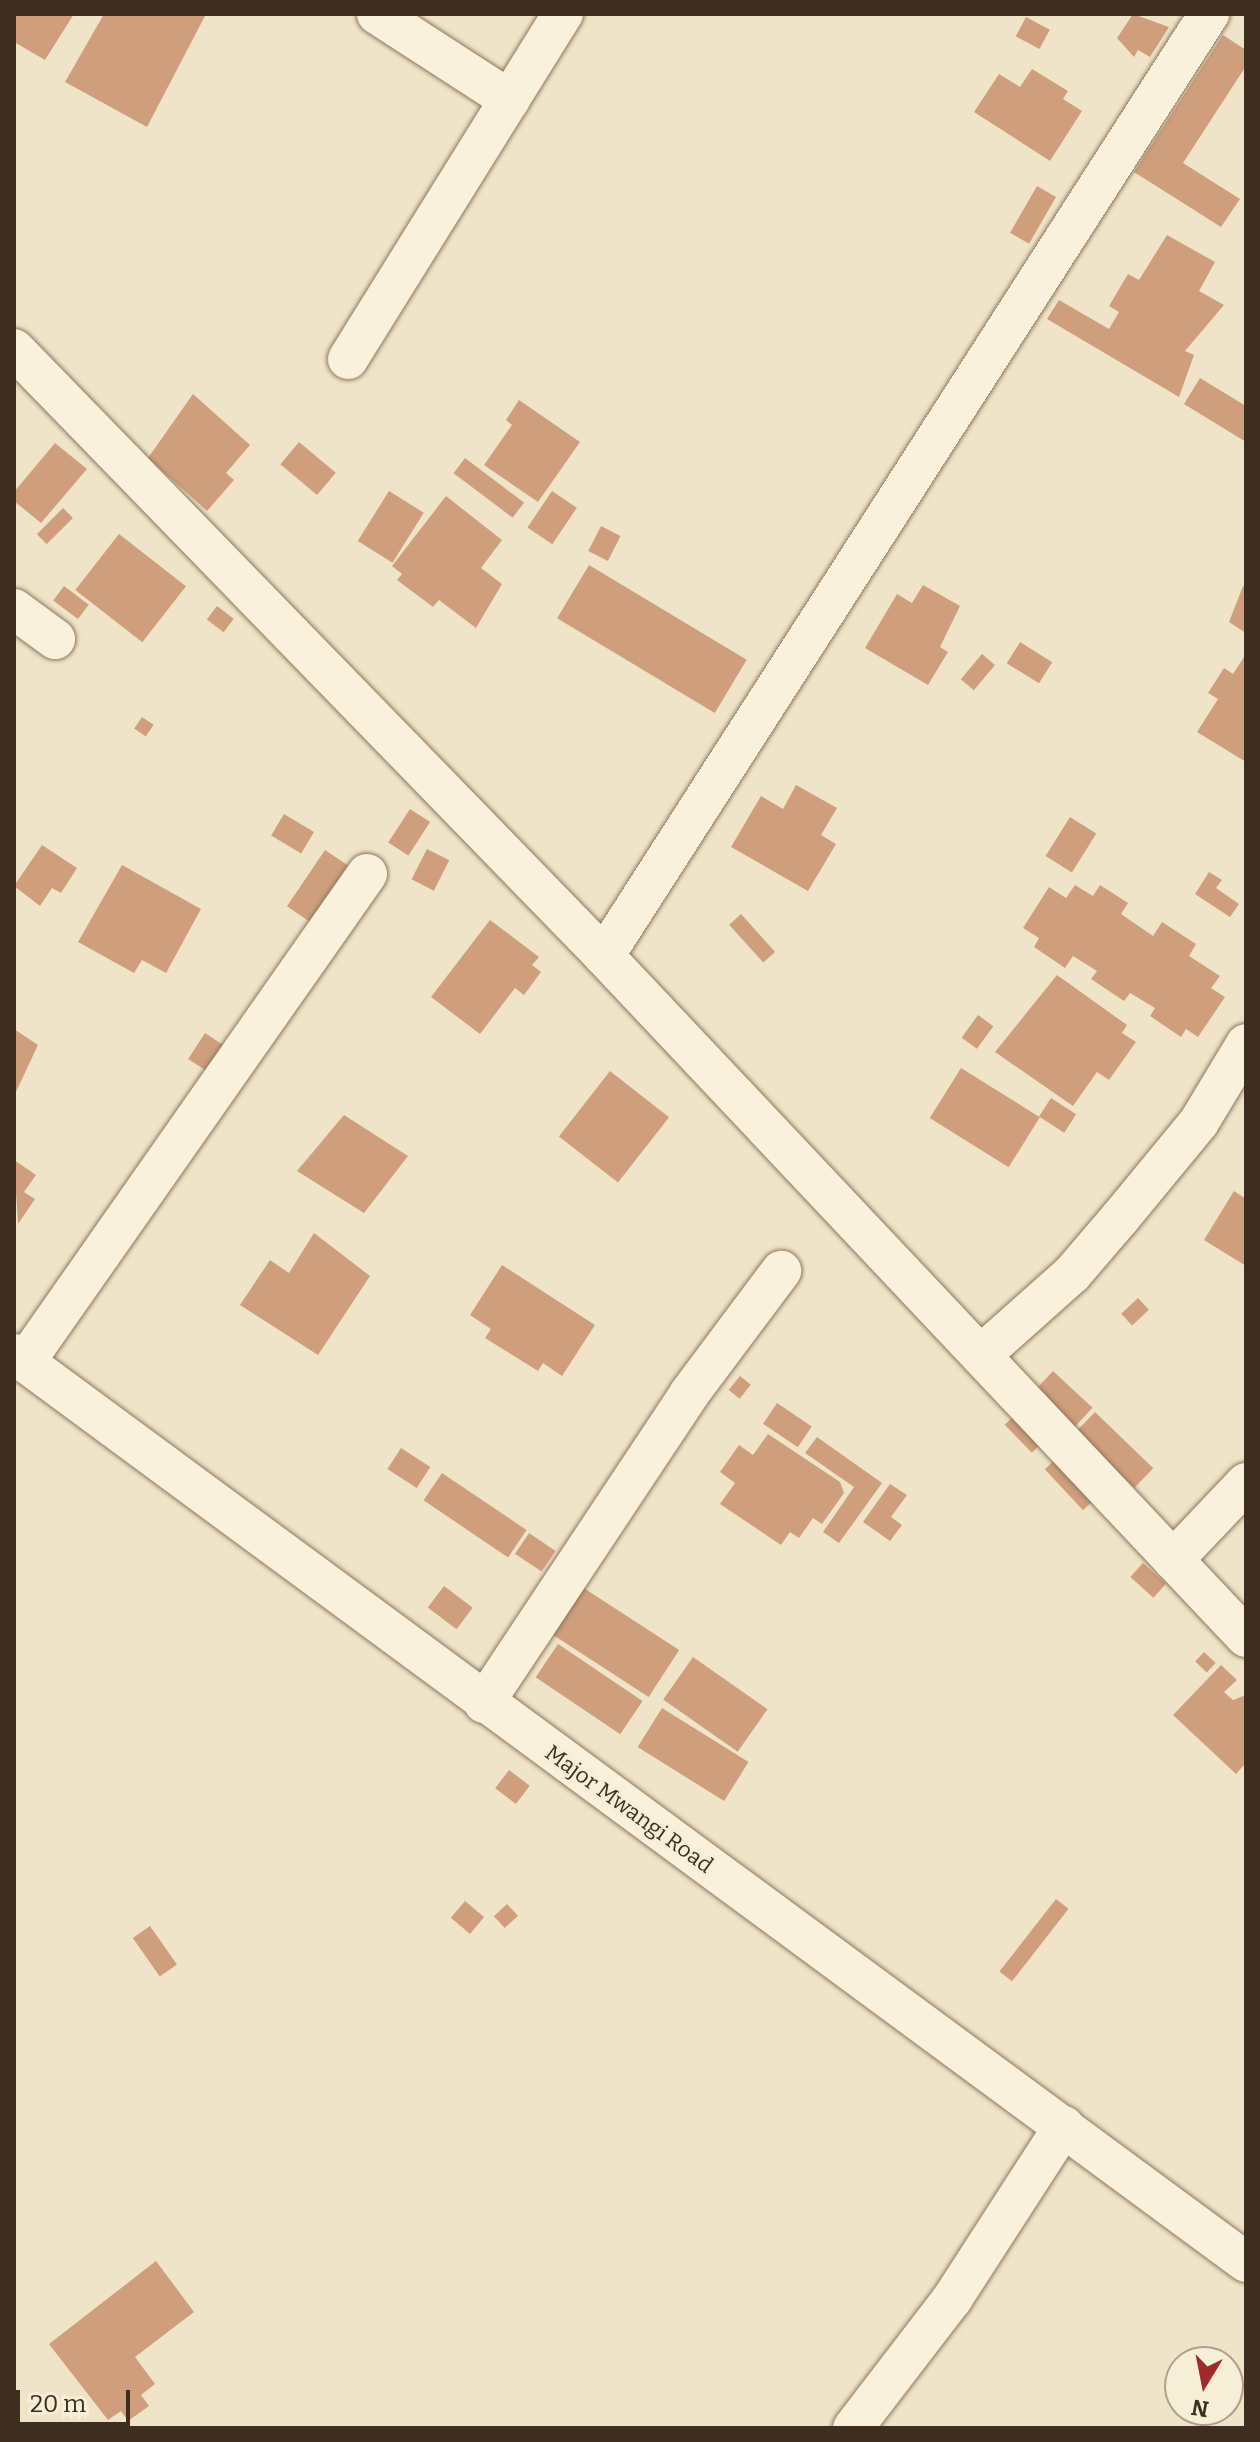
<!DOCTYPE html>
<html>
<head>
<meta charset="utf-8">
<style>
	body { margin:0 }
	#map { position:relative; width:1260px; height:2442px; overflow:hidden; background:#f0e4c8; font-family:Bitter,serif }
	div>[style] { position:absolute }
	.building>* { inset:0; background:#cf9f7d; transform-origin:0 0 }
	.roads { filter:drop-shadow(0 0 2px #8d765c) drop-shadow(0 0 2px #8d765c) }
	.minor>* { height:40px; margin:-20px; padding:0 20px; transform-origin:20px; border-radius:20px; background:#faf1dc }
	span { translate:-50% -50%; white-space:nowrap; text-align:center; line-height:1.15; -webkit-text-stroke:6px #f7eed8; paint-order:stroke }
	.street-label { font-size:22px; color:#3d2e20 }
	.frame { position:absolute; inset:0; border:16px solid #3d2e20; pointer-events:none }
	.north { position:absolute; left:1164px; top:2346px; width:80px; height:80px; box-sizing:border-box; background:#f7eed8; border:2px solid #ada18e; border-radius:50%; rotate:190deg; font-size:22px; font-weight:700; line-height:32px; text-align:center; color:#3d2e20 }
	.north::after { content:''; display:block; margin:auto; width:28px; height:36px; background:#9e2a2b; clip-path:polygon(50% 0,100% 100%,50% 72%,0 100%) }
	.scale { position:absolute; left:16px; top:2390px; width:114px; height:36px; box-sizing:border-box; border:4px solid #3d2e20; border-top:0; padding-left:10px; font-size:24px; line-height:28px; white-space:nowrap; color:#3d2e20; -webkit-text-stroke:6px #f7eed8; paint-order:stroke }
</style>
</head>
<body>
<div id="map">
	<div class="building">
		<i style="clip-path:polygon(14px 14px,74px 14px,45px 60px,14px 42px)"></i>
		<i style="clip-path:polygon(104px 14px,205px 16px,147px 127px,65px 82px)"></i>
		<i style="clip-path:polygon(1133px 14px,1169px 27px,1150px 57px,1138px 50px,1134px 57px,1117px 38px)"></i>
		<i style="left:1026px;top:17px;width:27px;height:22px;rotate:28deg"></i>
		<i style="clip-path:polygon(1223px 35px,1246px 50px,1246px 66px,1183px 163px,1240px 199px,1221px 227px,1134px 172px)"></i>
		<i style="clip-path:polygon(1032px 69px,1068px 91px,1063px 99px,1082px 111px,1050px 161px,974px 112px,999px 74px,1020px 87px)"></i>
		<i style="left:1037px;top:186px;width:22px;height:54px;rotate:30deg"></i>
		<i style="clip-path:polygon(1167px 235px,1215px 262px,1199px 291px,1224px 305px,1185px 351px,1194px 355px,1179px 397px,1047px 319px,1059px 300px,1109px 329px,1119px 312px,1109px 306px,1128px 274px,1139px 280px)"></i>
		<i style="clip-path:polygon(1200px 378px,1246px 406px,1246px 442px,1184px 404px)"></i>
		<i style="clip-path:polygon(193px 394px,250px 445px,226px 473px,234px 480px,207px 511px,148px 458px)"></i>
		<i style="clip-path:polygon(519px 400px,580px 442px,538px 502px,484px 465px,512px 425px,506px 420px)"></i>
		<i style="left:299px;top:442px;width:48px;height:29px;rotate:40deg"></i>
		<i style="clip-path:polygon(55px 443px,87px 469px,41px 523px,14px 501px,14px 492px)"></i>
		<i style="left:465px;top:458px;width:74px;height:19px;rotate:37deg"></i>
		<i style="left:389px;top:491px;width:41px;height:59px;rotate:32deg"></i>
		<i style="left:552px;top:491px;width:30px;height:44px;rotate:34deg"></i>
		<i style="clip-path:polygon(446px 496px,502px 540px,481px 568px,502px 584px,476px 628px,439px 600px,433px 607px,397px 580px,402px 574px,392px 566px)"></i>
		<i style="left:63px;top:508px;width:14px;height:37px;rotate:45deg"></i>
		<i style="left:601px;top:526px;width:22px;height:28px;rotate:27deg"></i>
		<i style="left:119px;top:534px;width:85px;height:71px;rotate:38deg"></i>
		<i style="left:589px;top:565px;width:184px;height:62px;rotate:31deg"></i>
		<i style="clip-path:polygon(923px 585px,960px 606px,940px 647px,948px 652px,928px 685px,865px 648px,897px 594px,912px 603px)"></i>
		<i style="left:64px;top:586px;width:31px;height:18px;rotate:37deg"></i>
		<i style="clip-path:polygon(1243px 586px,1246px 587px,1246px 633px,1229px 622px)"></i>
		<i style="left:217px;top:606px;width:21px;height:17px;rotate:37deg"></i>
		<i style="left:1020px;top:642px;width:38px;height:25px;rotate:32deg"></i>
		<i style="left:982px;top:654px;width:17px;height:33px;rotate:40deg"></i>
		<i style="clip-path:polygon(1246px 654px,1246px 762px,1197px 732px,1218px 699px,1208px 693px,1224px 668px,1233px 674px)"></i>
		<i style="left:142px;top:717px;width:14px;height:14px;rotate:34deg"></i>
		<i style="clip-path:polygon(796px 785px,837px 808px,821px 835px,836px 844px,808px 891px,731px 847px,761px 796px,783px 809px)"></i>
		<i style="left:410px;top:809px;width:24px;height:40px;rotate:33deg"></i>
		<i style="left:284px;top:814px;width:35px;height:25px;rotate:31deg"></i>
		<i style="left:1070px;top:817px;width:31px;height:46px;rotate:32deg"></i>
		<i style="clip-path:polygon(42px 845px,77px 868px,61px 893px,52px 888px,40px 906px,14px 886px)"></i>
		<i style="left:427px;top:849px;width:25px;height:34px;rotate:27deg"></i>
		<i style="left:325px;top:850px;width:34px;height:68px;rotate:34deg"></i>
		<i style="clip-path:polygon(122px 865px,201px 909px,166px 973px,142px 960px,134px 973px,78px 942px)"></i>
		<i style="clip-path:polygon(1209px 872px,1222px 880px,1216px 888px,1239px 904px,1230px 917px,1195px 894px)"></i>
		<i style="clip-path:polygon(1075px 885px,1093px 896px,1100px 885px,1128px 903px,1121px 914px,1153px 936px,1162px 922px,1196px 944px,1189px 956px,1220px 976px,1211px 988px,1225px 997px,1198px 1037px,1186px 1029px,1181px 1037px,1150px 1016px,1155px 1008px,1130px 993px,1124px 1001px,1091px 979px,1097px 971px,1073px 956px,1065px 968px,1034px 947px,1039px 938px,1023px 928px,1049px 887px,1066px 898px)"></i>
		<i style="left:741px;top:914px;width:51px;height:16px;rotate:48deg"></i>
		<i style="clip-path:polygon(490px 920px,539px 957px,532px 965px,541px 972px,524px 995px,515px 988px,480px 1034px,431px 997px)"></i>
		<i style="clip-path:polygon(1057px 975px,1127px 1025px,1122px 1033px,1136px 1042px,1109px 1080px,1097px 1072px,1073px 1106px,995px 1052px)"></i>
		<i style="left:978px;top:1015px;width:19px;height:28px;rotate:36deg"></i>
		<i style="clip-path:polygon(14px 1029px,38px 1045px,14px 1096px)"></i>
		<i style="left:205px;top:1033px;width:31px;height:31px;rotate:33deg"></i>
		<i style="left:961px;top:1068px;width:93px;height:59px;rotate:32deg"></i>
		<i style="left:610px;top:1071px;width:75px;height:83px;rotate:38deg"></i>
		<i style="left:1051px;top:1098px;width:30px;height:22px;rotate:33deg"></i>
		<i style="clip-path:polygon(344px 1115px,408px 1156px,364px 1213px,297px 1171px)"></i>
		<i style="clip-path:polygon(14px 1160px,36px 1175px,24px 1192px,35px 1199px,18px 1224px)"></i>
		<i style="clip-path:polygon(1234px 1191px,1246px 1199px,1246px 1266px,1204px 1240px)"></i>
		<i style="clip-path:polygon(314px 1233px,370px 1276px,318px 1355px,240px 1305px,270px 1260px,289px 1273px)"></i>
		<i style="clip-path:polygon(502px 1265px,595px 1325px,562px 1376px,543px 1363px,538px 1371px,485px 1338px,491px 1329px,470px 1315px)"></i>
		<i style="left:1138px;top:1298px;width:16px;height:23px;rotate:47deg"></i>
		<i style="left:1053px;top:1371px;width:54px;height:27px;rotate:43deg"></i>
		<i style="left:740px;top:1376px;width:14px;height:18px;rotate:39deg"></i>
		<i style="left:777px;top:1403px;width:42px;height:25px;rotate:34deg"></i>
		<i style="left:1095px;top:1412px;width:81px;height:27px;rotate:44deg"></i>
		<i style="left:1017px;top:1413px;width:39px;height:17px;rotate:46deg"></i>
		<i style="clip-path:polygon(768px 1434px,840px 1482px,844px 1493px,822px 1524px,813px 1518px,799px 1538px,790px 1532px,781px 1545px,720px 1504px,735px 1483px,720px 1472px,739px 1445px,753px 1455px)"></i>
		<i style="clip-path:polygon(817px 1437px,882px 1483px,839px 1543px,823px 1532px,854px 1487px,805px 1453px)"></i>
		<i style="left:401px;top:1448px;width:35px;height:25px;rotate:33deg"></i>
		<i style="left:1058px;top:1457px;width:56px;height:18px;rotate:47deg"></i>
		<i style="left:442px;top:1473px;width:102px;height:33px;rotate:34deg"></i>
		<i style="clip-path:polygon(890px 1484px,907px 1495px,891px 1517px,902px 1525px,890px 1541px,863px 1522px)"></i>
		<i style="left:529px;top:1533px;width:32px;height:25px;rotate:34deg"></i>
		<i style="left:1143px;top:1563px;width:31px;height:19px;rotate:42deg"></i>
		<i style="left:576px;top:1583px;width:123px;height:56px;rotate:33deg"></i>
		<i style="left:444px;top:1586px;width:36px;height:27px;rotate:37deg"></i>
		<i style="left:558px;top:1644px;width:102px;height:40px;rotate:34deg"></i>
		<i style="left:1204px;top:1652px;width:16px;height:13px;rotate:43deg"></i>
		<i style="left:693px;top:1657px;width:91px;height:52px;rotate:35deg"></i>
		<i style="clip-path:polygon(1221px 1665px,1237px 1680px,1224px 1692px,1233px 1700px,1246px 1695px,1246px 1763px,1236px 1774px,1173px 1715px)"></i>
		<i style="left:662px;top:1708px;width:102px;height:46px;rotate:32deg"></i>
		<i style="left:509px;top:1770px;width:26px;height:23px;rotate:37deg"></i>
		<i style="left:1056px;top:1899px;width:16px;height:92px;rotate:38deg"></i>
		<i style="left:465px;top:1901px;width:25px;height:22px;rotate:40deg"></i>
		<i style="left:507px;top:1904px;width:16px;height:18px;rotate:47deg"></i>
		<i style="left:150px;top:1926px;width:47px;height:21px;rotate:55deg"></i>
		<i style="clip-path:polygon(156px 2261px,194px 2312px,135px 2357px,155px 2384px,141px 2395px,149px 2406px,128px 2421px,121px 2411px,108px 2420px,49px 2344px)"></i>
	</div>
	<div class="roads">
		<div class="minor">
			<i style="left:377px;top:14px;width:158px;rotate:32.9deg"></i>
			<i style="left:14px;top:349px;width:846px;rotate:45.81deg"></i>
			<i style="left:604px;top:956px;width:936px;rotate:46.69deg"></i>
			<i style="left:348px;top:359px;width:407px;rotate:-58.1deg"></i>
			<i style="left:14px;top:609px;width:51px;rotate:36.2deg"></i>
			<i style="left:604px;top:956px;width:1120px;rotate:-57.29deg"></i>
			<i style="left:14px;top:1354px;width:1530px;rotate:36.39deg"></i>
			<i style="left:981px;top:1355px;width:122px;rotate:-41.7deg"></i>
			<i style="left:1072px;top:1274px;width:74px;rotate:-49.4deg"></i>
			<i style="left:1120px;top:1218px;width:124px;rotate:-50.5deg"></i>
			<i style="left:1199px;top:1122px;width:91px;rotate:-58.9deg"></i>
			<i style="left:25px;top:1362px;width:596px;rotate:-54.98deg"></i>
			<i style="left:1173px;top:1560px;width:106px;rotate:-46.5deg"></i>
			<i style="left:484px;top:1703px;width:371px;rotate:-56.4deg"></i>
			<i style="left:689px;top:1394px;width:154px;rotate:-53.2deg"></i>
			<i style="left:853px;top:2428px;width:163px;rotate:-52.5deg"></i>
			<i style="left:952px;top:2299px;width:206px;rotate:-57.1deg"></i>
		</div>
	</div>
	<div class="street-label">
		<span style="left:629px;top:1809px;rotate:36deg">Major Mwangi Road</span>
	</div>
	<div class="frame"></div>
	<div class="north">N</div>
	<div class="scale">20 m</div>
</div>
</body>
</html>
